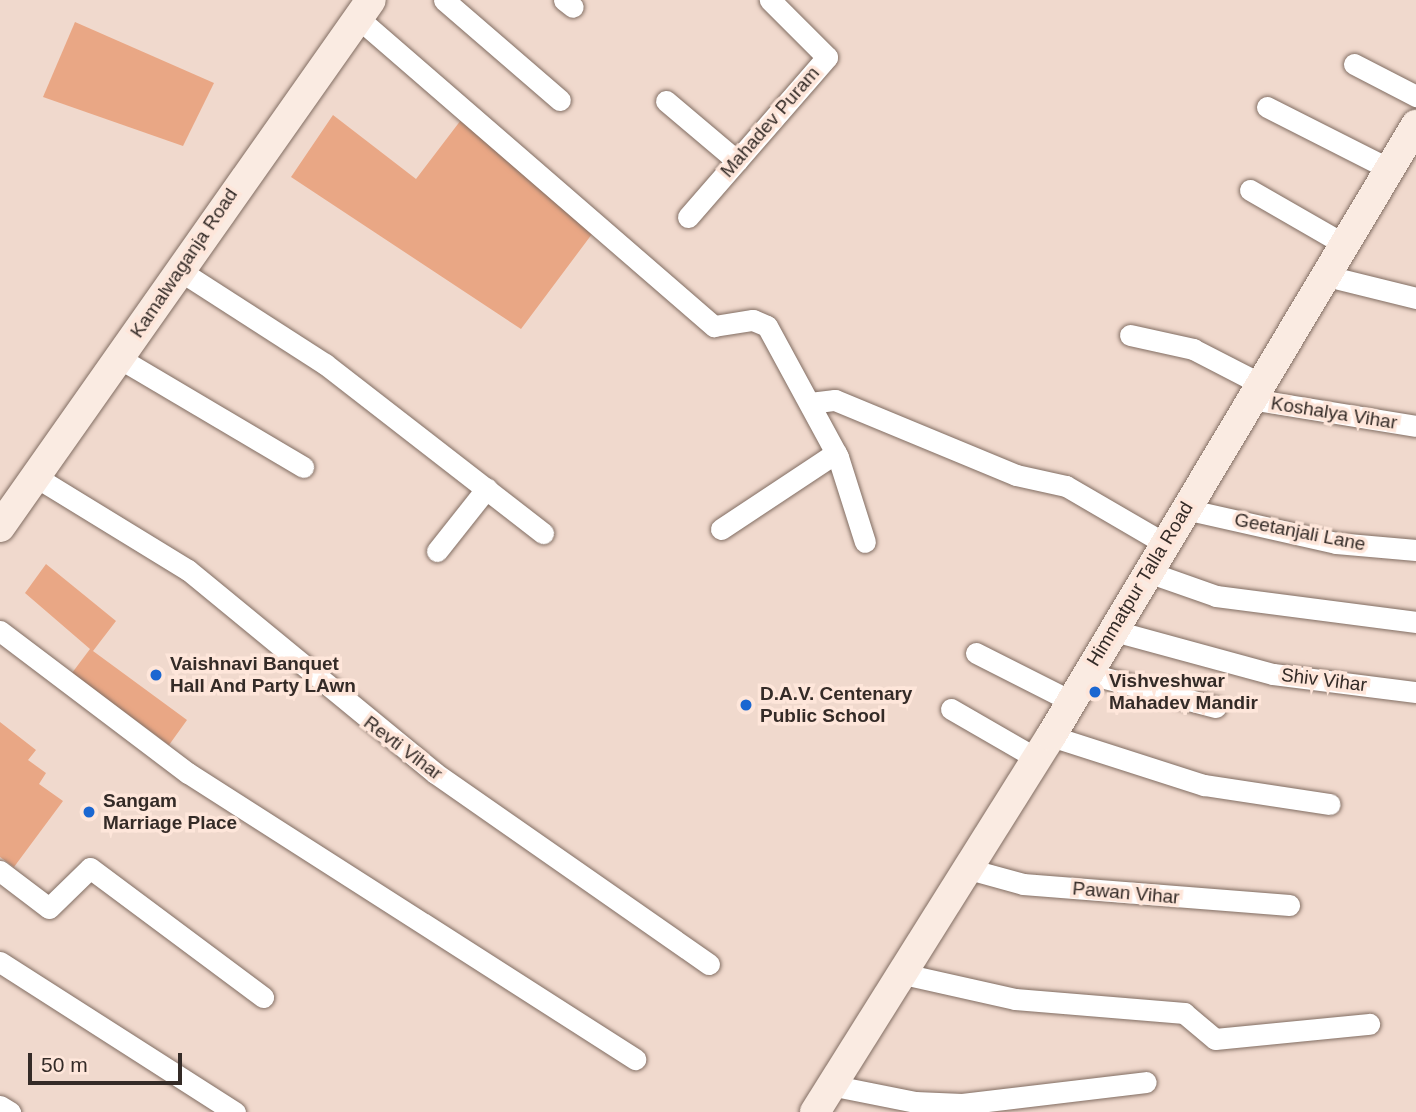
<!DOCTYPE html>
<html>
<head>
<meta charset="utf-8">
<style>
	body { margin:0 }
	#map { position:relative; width:1416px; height:1112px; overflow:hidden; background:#f0d9cd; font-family:Helvetica,sans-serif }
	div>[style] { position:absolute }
	.green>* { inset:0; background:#e9a785 }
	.roads { filter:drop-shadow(0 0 2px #816d62) drop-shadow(0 0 2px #816d62) }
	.street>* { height:21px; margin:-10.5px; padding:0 10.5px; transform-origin:10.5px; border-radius:10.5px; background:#fff }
	.secondary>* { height:30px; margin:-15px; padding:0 15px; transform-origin:15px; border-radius:15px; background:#faebe2 }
	.dots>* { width:19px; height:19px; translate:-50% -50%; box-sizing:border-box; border:4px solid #fee6da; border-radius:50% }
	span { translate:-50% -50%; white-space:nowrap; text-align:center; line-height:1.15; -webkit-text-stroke:7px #fee6da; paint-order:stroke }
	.street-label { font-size:19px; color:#342b27 }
	.poi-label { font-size:19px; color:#342b27; font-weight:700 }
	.left { translate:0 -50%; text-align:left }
	.scale { position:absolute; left:28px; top:1053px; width:154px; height:32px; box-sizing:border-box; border:4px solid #342b27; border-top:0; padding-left:9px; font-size:21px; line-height:24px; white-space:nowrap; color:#342b27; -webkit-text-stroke:5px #fee6da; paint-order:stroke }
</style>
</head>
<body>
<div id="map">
	<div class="green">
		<i style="clip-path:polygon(75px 22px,214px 83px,183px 146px,43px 97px)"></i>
		<i style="clip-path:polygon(333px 115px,416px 179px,464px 116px,595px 230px,521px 329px,291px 177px)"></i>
		<i style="clip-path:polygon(46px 564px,116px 621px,93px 651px,187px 720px,169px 745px,72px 673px,90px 649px,25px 593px)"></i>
		<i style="clip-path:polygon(0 722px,36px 750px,28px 760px,46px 773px,39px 784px,63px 801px,14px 867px,0 857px)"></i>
	</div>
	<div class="roads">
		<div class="street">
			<i style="left:444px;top:0;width:153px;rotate:40.8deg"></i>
			<i style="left:564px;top:0;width:11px;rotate:38deg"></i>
			<i style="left:358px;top:18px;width:471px;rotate:40.9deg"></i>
			<i style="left:714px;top:326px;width:39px;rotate:-9deg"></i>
			<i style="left:753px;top:320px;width:15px;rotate:23deg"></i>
			<i style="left:767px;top:326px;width:149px;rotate:61.5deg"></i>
			<i style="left:838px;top:457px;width:89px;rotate:72.4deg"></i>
			<i style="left:1354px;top:64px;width:70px;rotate:27.3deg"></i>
			<i style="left:666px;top:101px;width:93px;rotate:40.2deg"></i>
			<i style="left:1267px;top:107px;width:137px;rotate:26.9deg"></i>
			<i style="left:1250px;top:190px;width:106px;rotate:29.9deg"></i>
			<i style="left:688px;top:217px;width:212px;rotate:-49deg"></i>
			<i style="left:827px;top:57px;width:81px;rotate:-135deg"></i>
			<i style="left:179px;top:270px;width:174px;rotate:32.8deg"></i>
			<i style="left:325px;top:364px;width:276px;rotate:37.8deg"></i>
			<i style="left:1323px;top:275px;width:96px;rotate:13.9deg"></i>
			<i style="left:1130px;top:335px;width:65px;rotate:12.5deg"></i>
			<i style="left:1193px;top:349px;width:74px;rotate:27.3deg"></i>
			<i style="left:119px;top:358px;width:214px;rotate:30.6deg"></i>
			<i style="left:1251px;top:399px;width:167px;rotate:9.3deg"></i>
			<i style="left:810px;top:403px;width:25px;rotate:-7deg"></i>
			<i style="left:835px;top:400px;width:196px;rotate:22.5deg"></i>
			<i style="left:1016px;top:475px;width:51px;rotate:12.4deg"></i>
			<i style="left:1066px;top:486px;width:113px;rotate:30.2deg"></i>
			<i style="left:36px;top:477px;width:178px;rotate:31.5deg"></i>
			<i style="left:188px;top:570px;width:320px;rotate:39.4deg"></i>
			<i style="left:435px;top:773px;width:334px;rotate:34.9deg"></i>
			<i style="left:1185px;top:509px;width:155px;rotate:12.7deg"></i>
			<i style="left:1336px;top:543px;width:80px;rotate:5deg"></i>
			<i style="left:721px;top:529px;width:138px;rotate:-33.5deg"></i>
			<i style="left:437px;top:551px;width:80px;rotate:-51.6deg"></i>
			<i style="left:1148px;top:572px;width:72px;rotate:19.4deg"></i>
			<i style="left:1216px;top:596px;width:202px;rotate:7.4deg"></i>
			<i style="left:1111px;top:630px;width:168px;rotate:15.2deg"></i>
			<i style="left:1273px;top:674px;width:144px;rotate:7.2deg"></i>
			<i style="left:0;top:631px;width:236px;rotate:37.1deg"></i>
			<i style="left:188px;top:773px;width:531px;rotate:32.61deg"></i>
			<i style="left:976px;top:653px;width:106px;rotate:26.8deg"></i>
			<i style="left:1086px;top:673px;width:134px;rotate:14.7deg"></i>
			<i style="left:951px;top:709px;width:98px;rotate:30deg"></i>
			<i style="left:1051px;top:736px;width:161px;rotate:17.8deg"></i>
			<i style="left:1204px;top:785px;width:127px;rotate:8.6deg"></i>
			<i style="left:965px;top:868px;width:60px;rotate:15.4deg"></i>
			<i style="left:1023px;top:884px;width:267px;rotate:4.5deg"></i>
			<i style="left:0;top:871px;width:61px;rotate:37.1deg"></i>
			<i style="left:49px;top:908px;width:57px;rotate:-44.3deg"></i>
			<i style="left:90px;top:868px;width:216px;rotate:36.7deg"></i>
			<i style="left:0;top:962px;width:279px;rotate:32.6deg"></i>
			<i style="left:899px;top:973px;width:119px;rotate:12.6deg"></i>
			<i style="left:1015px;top:999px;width:170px;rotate:4.7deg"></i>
			<i style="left:1184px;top:1013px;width:40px;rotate:40deg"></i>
			<i style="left:1215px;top:1039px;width:155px;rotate:-5.6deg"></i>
			<i style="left:830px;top:1085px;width:87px;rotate:11.3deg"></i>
			<i style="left:915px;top:1102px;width:47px;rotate:2.4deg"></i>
			<i style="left:962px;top:1104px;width:185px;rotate:-6.8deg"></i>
			<i style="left:0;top:1106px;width:12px;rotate:31deg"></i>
		</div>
		<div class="secondary">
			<i style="left:0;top:527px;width:644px;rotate:-54.86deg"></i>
			<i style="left:815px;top:1112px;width:444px;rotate:-57.9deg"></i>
			<i style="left:1051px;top:736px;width:712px;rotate:-59.15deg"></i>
		</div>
	</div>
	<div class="dots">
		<i style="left:156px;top:675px;background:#1b67d1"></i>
		<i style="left:1095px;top:692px;background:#1b67d1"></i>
		<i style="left:746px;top:705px;background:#1b67d1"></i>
		<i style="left:89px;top:812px;background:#1b67d1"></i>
	</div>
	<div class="street-label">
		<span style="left:770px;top:122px;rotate:-49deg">Mahadev Puram</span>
		<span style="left:184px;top:263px;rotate:-56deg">Kamalwaganja Road</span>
		<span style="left:1334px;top:413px;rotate:9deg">Koshalya Vihar</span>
		<span style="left:1300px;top:532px;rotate:11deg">Geetanjali Lane</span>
		<span style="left:1140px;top:584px;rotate:-59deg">Himmatpur Talla Road</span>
		<span style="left:1324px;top:680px;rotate:7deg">Shiv Vihar</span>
		<span style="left:403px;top:748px;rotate:37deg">Revti Vihar</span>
		<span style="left:1126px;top:893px;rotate:5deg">Pawan Vihar</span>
	</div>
	<div class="poi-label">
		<span class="left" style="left:170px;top:675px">Vaishnavi Banquet<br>Hall And Party LAwn</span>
		<span class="left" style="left:1109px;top:692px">Vishveshwar<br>Mahadev Mandir</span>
		<span class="left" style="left:760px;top:705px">D.A.V. Centenary<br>Public School</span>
		<span class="left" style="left:103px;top:812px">Sangam<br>Marriage Place</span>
	</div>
	<div class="scale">50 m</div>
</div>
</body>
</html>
